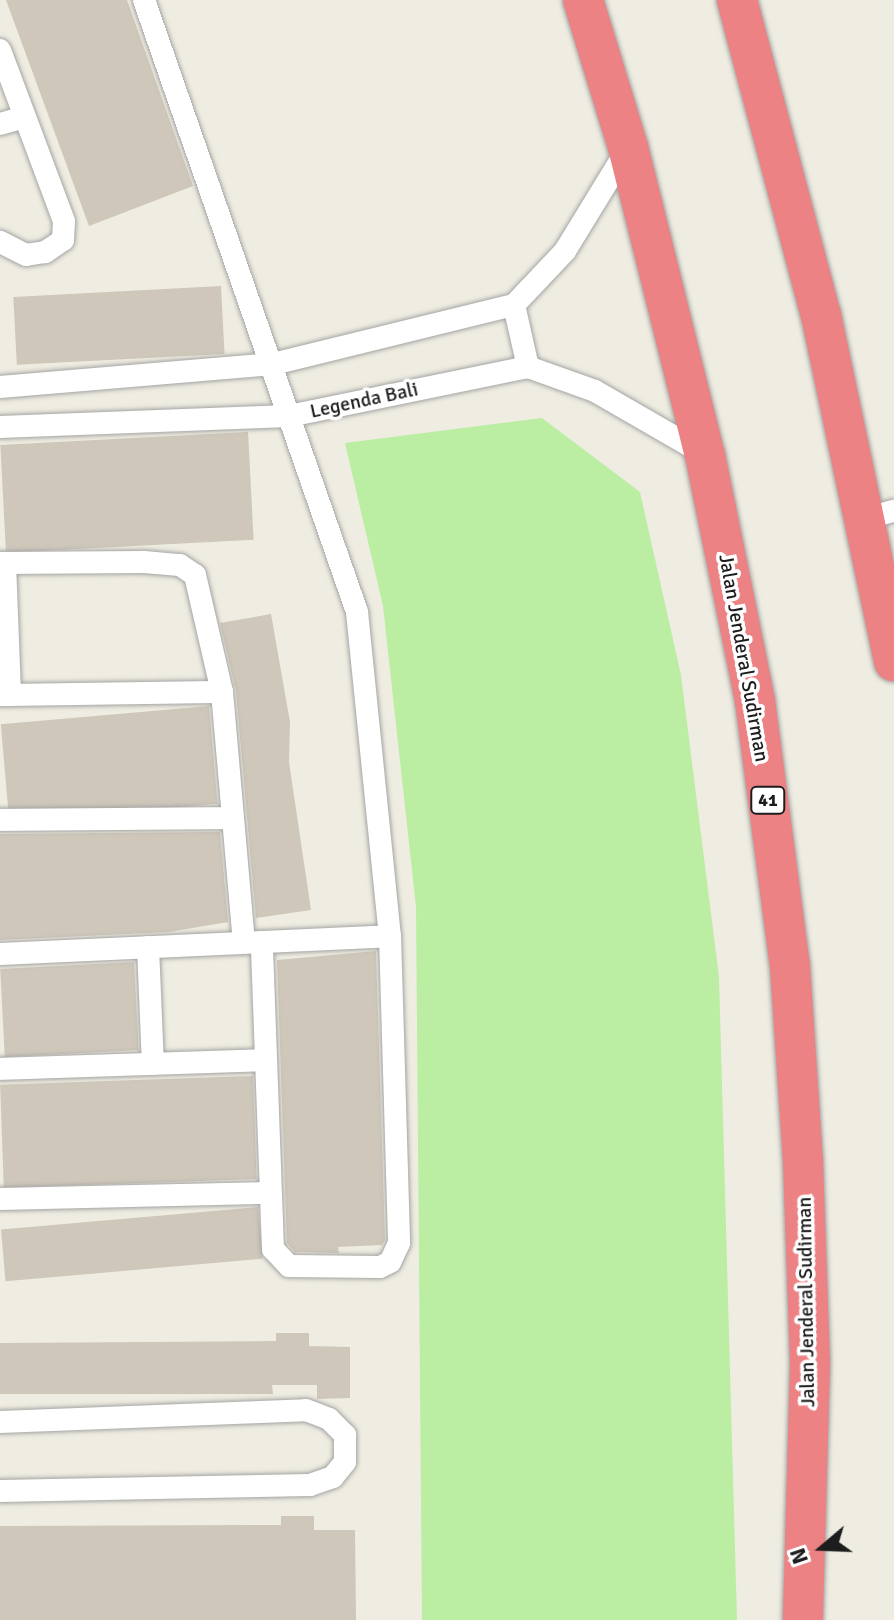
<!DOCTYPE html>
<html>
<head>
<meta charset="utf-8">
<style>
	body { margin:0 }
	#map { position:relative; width:894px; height:1620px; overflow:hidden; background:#efede1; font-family:Signika,sans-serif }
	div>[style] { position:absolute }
	.grass>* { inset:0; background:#bbeda3 }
	.building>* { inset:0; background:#cfc7ba; transform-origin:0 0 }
	.roads { filter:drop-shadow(0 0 2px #a4a4a4) drop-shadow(0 0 2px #a4a4a4) }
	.street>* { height:22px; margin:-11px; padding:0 11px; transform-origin:11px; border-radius:11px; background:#fff }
	.highway>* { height:40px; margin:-20px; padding:0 20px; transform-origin:20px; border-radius:20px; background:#ed8284 }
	span { translate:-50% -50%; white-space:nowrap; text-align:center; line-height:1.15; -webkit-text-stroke:7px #fff; paint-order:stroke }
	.shield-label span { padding:2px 6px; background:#fff; border:2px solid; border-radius:6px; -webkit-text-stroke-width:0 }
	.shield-label { font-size:18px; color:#1d1d1d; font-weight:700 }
	.street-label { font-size:20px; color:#1d1d1d }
	.north { position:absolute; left:782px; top:1508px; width:80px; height:80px; -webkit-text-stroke:6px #fff; paint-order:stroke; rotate:251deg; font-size:22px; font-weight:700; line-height:32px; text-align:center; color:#1d1d1d }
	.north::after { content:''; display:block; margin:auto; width:28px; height:36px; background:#1d1d1d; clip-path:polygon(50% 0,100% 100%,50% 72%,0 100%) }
</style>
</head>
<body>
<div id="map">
	<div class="grass">
		<i style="clip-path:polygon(542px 418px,640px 492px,681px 675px,719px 977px,737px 1620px,422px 1620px,416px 907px,383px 606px,345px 443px)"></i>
	</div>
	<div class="building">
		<i style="clip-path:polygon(6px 0,127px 0,193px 186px,89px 226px)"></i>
		<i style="left:221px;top:286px;width:68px;height:208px;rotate:87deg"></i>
		<i style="left:248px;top:432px;width:108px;height:248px;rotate:87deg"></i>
		<i style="clip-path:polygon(271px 614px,290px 722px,289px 762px,311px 910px,256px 918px,236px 691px,220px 623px)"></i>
		<i style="left:209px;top:706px;width:98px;height:209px;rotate:85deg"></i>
		<i style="clip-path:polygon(220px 832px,228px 922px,169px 932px,0 940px,0 834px)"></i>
		<i style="clip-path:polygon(376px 951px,385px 1240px,382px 1245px,338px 1247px,339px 1253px,295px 1252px,287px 1243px,277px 960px)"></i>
		<i style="left:134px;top:962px;width:88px;height:134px;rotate:87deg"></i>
		<i style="left:253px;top:1076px;width:103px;height:253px;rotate:88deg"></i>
		<i style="left:258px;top:1207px;width:52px;height:258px;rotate:85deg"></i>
		<i style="clip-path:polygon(276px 1333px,309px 1333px,309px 1346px,350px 1347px,350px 1398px,317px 1399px,317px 1385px,272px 1385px,273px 1394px,0 1394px,0 1343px,276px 1341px)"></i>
		<i style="clip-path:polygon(281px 1516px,314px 1516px,314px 1530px,355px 1530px,356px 1620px,0 1620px,0 1526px,281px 1525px)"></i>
	</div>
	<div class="roads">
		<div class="street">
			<i style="left:144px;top:0;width:648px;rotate:70.81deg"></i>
			<i style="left:357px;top:612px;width:326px;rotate:84.2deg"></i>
			<i style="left:390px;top:936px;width:307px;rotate:88.3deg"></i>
			<i style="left:399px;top:1243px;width:21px;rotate:115deg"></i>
			<i style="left:390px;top:1262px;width:11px;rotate:153deg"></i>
			<i style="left:380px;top:1267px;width:91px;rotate:-179.4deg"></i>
			<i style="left:289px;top:1266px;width:23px;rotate:-133deg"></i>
			<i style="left:273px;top:1249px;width:307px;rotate:-92.1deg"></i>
			<i style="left:0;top:50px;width:183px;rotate:69.5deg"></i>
			<i style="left:64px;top:221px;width:19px;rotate:93deg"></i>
			<i style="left:63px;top:240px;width:22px;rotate:146deg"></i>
			<i style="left:45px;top:252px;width:19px;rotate:171deg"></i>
			<i style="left:26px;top:255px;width:29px;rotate:-153deg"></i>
			<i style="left:0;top:124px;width:25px;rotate:-16deg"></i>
			<i style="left:514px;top:305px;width:64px;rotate:77.3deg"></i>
			<i style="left:0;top:387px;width:274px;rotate:-4.8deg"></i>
			<i style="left:273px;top:364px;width:248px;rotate:-13.8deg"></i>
			<i style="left:514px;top:305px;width:74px;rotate:-46.6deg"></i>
			<i style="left:565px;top:251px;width:121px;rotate:-58.5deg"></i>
			<i style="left:0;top:427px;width:289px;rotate:-2.2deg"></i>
			<i style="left:289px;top:416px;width:244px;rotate:-11.6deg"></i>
			<i style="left:528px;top:367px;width:71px;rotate:19.7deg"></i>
			<i style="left:595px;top:391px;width:126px;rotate:30deg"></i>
			<i style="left:867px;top:518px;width:28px;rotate:-15deg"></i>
			<i style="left:0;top:563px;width:144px;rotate:-0.4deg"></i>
			<i style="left:144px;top:562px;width:36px;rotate:5deg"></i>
			<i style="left:180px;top:565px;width:18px;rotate:34deg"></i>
			<i style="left:195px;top:575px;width:120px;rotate:77deg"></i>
			<i style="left:222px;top:692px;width:251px;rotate:85deg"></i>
			<i style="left:5px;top:563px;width:132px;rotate:87.8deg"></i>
			<i style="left:0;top:695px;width:222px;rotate:-0.8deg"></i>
			<i style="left:0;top:820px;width:231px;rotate:-0.5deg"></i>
			<i style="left:148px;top:947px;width:117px;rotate:87.6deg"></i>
			<i style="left:0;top:954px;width:390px;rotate:-2.6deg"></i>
			<i style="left:0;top:1069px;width:266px;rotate:-1.9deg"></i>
			<i style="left:0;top:1199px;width:270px;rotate:-1.3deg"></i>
			<i style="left:0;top:1422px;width:306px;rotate:-2.2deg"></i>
			<i style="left:306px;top:1410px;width:25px;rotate:21deg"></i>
			<i style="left:329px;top:1419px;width:23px;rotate:45deg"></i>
			<i style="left:345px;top:1435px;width:27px;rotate:90deg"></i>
			<i style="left:345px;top:1462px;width:19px;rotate:129deg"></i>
			<i style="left:333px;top:1477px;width:24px;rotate:161deg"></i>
			<i style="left:310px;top:1485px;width:310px;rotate:178.9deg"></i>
		</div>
		<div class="highway">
			<i style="left:583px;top:0;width:154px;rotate:73deg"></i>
			<i style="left:628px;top:147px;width:317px;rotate:76deg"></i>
			<i style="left:705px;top:455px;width:251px;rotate:78.5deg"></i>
			<i style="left:755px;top:701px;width:267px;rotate:82.5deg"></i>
			<i style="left:790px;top:966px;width:196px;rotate:86.2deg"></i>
			<i style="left:803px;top:1162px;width:202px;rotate:88deg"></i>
			<i style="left:810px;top:1364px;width:256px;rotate:91.6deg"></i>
			<i style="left:737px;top:0;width:326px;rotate:75.1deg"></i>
			<i style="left:821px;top:315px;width:354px;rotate:78.1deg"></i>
		</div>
	</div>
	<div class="shield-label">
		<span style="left:768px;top:800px">41</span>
	</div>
	<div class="street-label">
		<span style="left:364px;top:400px;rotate:-12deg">Legenda Bali</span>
		<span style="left:744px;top:658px;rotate:80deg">Jalan Jenderal Sudirman</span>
		<span style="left:806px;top:1302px;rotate:-91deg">Jalan Jenderal Sudirman</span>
	</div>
	<div class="north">N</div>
</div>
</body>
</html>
